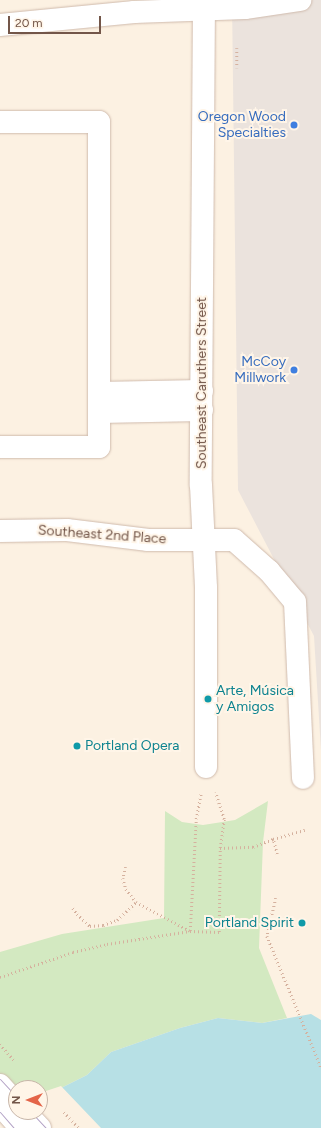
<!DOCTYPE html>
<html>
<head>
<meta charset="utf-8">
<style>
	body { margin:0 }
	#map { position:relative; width:321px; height:1128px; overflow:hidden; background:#fcf1e2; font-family:Figtree,sans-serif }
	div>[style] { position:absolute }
	.industrial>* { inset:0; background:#ebe3dd }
	.green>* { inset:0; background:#d3e9c1 }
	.water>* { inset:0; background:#b7e0e5 }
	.pier>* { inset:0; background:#fcf1e2 }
	.path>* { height:2.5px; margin-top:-1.25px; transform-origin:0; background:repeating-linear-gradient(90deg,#d5b19e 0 1px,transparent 0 4px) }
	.roads { filter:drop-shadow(0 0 1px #cfbaac) drop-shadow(0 0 1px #cfbaac) }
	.minor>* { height:22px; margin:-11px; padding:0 11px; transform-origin:11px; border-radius:11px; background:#fff }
	.tram>* { height:1px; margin:-0.5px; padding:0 0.5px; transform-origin:0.5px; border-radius:0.5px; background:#b3a2c5 }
	.dots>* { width:11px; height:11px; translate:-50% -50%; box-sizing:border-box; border:2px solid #fff5e8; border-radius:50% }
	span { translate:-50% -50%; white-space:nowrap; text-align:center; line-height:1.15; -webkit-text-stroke:4px #fff5e8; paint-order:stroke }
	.shop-label { font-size:14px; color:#366cbe }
	.right { translate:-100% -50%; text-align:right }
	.street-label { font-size:14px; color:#735649 }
	.culture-label { font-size:14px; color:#0d838f }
	.left { translate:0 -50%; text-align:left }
	.north { position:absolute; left:8px; top:1080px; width:40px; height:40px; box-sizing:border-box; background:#fff5e8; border:1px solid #c7b5a8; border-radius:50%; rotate:270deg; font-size:11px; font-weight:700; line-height:16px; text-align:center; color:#735649 }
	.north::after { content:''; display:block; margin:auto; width:14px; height:18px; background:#e46549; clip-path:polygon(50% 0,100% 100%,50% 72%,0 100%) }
	.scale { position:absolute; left:8px; top:16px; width:93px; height:18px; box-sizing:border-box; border:2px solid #735649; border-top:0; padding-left:5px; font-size:12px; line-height:14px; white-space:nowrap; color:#735649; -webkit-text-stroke:3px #fff5e8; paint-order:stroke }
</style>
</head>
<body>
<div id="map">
	<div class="industrial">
		<i style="clip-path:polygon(232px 0,321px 0,321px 751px,314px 636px,238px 490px)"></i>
	</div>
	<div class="green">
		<i style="clip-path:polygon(268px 801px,263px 842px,259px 948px,287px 1018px,262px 1023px,218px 1018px,180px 1028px,111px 1052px,87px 1075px,59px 1089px,40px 1095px,40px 1088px,16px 1088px,0 1108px,0 952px,62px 934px,164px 918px,165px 811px,182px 822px,203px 825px,235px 820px)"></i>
	</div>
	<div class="water">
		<i style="clip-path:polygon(311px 1014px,321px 1020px,321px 1128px,0 1128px,40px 1112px,59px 1089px,87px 1075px,111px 1052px,180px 1028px,218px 1018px,262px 1023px)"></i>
	</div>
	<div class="pier">
		<i style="clip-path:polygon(61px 1086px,101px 1128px,0 1128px,0 1106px,40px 1112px,40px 1093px)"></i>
	</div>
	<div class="path">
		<i style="left:237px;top:48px;width:20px;rotate:90deg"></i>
		<i style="left:220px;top:848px;width:33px;rotate:-2deg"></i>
		<i style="left:253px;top:847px;width:22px;rotate:-22deg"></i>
		<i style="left:277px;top:854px;width:16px;rotate:-105deg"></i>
		<i style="left:273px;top:839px;width:33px;rotate:-16deg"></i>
		<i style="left:126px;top:867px;width:11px;rotate:105deg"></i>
		<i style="left:123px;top:878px;width:11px;rotate:75deg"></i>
		<i style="left:126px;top:889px;width:16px;rotate:52deg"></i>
		<i style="left:136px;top:902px;width:61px;rotate:28.2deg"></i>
		<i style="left:276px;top:898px;width:39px;rotate:103deg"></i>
		<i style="left:267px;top:936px;width:142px;rotate:67.6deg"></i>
		<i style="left:73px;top:908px;width:7px;rotate:56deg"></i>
		<i style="left:77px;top:914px;width:18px;rotate:43deg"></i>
		<i style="left:90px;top:926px;width:13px;rotate:-4deg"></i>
		<i style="left:103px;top:925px;width:15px;rotate:-20deg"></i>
		<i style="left:117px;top:920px;width:26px;rotate:-43deg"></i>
		<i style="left:190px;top:931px;width:112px;rotate:-86.9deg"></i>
		<i style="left:196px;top:819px;width:26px;rotate:-79deg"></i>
		<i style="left:0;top:977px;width:77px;rotate:-18.9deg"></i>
		<i style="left:73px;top:952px;width:35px;rotate:-13deg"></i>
		<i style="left:107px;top:944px;width:84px;rotate:-8.9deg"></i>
		<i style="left:190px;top:931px;width:29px;rotate:2deg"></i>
		<i style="left:219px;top:932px;width:84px;rotate:-89.3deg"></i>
		<i style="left:220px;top:848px;width:29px;rotate:-82deg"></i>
		<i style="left:224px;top:819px;width:28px;rotate:-108deg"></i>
		<i style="left:0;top:1044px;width:23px;rotate:49deg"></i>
		<i style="left:64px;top:1112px;width:22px;rotate:47deg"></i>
	</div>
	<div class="roads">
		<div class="minor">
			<i style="left:204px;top:0;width:485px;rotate:90.4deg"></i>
			<i style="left:201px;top:485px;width:103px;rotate:87.2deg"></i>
			<i style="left:206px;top:588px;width:179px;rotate:90deg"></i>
			<i style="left:0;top:25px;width:135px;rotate:-5.5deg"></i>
			<i style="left:134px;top:12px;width:111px;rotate:-2.1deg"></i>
			<i style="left:245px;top:8px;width:56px;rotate:-8.3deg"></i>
			<i style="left:0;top:122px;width:99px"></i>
			<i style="left:99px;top:122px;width:325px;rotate:90deg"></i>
			<i style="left:99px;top:447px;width:99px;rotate:180deg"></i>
			<i style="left:99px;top:393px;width:103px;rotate:-1.1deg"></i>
			<i style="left:99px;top:412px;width:103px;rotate:-1.1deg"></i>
			<i style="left:0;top:531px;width:67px;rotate:-0.9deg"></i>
			<i style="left:67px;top:530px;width:82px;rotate:7deg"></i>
			<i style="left:148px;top:540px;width:86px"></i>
			<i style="left:234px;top:540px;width:47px;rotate:41.5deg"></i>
			<i style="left:269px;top:571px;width:40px;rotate:50deg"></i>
			<i style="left:295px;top:602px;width:176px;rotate:87.4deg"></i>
			<i style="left:0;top:1085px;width:24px;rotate:48deg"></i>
			<i style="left:0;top:1105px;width:31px;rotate:48deg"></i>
			<i style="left:25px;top:1112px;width:22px;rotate:47deg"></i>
		</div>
	</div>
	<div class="tram">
		<i style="left:0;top:1079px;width:23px;rotate:47deg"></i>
		<i style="left:0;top:1112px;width:21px;rotate:49deg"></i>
		<i style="left:31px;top:1112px;width:22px;rotate:47deg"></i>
	</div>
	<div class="dots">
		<i style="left:294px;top:125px;background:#3f7fe0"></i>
		<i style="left:294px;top:370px;background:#3f7fe0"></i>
		<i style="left:208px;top:699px;background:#0f9aa8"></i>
		<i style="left:77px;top:746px;background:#0f9aa8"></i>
		<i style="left:302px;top:923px;background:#0f9aa8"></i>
	</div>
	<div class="shop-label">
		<span class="right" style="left:286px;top:125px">Oregon Wood<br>Specialties</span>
		<span class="right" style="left:286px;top:370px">McCoy<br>Millwork</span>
	</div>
	<div class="street-label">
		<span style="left:202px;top:383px;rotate:-90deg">Southeast Caruthers Street</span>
		<span style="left:102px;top:535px;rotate:4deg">Southeast 2nd Place</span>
	</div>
	<div class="culture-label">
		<span class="left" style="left:216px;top:699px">Arte, Música<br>y Amigos</span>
		<span class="left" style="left:85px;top:746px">Portland Opera</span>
		<span class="right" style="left:294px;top:923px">Portland Spirit</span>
	</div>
	<div class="north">N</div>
	<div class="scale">20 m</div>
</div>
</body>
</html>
